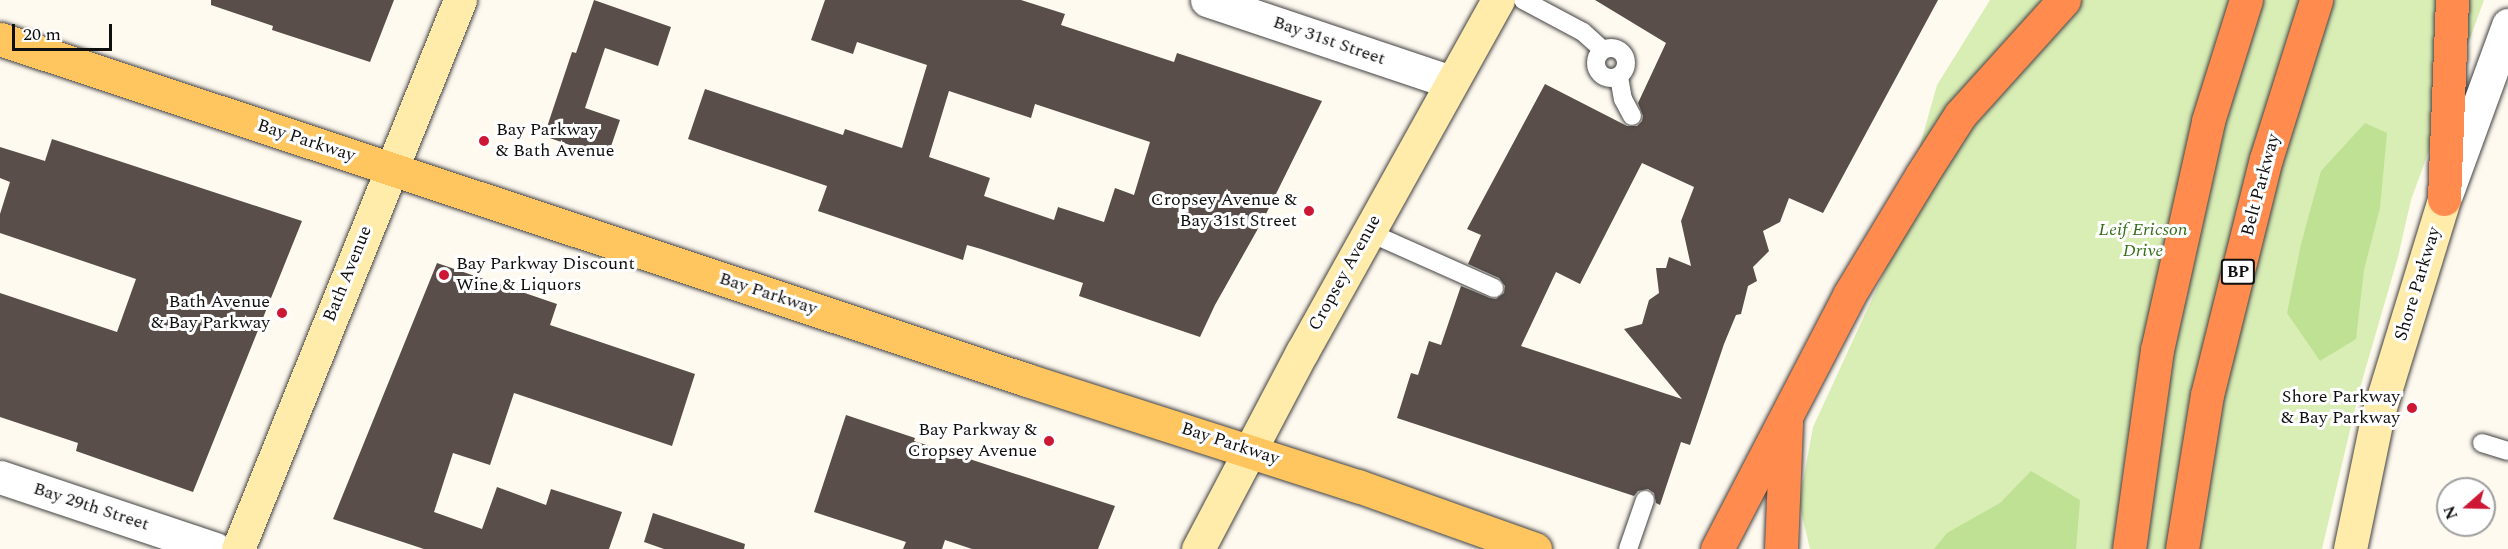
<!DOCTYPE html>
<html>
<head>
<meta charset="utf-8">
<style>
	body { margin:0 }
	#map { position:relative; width:2508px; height:549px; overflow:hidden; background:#fffaf0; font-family:Spectral,serif }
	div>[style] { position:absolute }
	.green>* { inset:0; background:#d9eeb5 }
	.forest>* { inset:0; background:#bfe193 }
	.building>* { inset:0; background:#594e4a }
	.roads { filter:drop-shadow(0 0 2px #424242) drop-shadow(0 0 2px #424242) }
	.lane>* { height:18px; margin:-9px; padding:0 9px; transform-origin:9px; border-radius:9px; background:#fff }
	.lane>.ring { margin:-9px; padding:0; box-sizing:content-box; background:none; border:18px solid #fff; border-radius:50% }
	.street>* { height:33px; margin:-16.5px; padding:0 16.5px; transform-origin:16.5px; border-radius:16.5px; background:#fff }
	.secondary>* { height:33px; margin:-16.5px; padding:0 16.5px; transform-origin:16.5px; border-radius:16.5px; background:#ffecab }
	.primary>* { height:33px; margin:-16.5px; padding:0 16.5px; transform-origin:16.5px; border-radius:16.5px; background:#ffc660 }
	.highway>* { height:33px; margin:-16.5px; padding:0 16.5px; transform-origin:16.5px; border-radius:16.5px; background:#ff8b4e }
	.dots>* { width:16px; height:16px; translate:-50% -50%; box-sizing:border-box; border:3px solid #fff; border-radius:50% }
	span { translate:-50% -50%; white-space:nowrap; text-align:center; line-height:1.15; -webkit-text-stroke:6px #fff; paint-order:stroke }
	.shield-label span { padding:2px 4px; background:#fff; border:2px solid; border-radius:4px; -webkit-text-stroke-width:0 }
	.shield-label { font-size:16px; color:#0f0f0f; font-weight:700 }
	.street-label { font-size:18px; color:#0f0f0f }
	.poi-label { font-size:18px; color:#0f0f0f }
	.left { translate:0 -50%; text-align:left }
	.right { translate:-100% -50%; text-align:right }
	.park-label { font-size:18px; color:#336e18; font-style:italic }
	.north { position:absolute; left:2436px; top:477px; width:60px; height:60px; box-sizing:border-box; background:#fff; border:2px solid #9f9f9f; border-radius:50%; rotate:250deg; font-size:16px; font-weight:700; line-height:24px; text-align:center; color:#0f0f0f }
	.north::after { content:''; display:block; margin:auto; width:21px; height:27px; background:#cd1835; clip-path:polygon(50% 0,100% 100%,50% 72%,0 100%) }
	.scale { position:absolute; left:12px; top:24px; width:100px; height:27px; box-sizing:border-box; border:3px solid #0f0f0f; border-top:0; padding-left:8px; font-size:18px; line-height:21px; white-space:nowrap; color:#0f0f0f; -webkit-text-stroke:4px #fff; paint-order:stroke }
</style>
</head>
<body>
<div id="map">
	<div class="green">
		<i style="clip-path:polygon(1990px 0,2484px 0,2411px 200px,2398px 257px,2360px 388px,2322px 549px,1810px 549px,1799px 503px,1813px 427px,1884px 273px,1937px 85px)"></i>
	</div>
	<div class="forest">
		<i style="clip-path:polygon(2365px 123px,2387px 133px,2380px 208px,2364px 270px,2356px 339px,2320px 361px,2287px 313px,2301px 244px,2321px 171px)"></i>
		<i style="clip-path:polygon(2031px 471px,2080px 500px,2076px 549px,1934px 549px,1947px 533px,2000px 503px)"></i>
	</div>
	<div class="building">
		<i style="clip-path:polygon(211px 0,394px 0,370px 62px,272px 30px,273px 26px,211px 5px)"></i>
		<i style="clip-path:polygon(594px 0,671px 27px,658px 66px,605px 48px,585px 108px,620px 120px,607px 158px,544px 136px,572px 52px,576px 53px)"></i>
		<i style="clip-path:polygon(evenodd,825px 0,1021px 0,1065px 14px,1061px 25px,1174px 62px,1177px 53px,1322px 101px,1264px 218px,1215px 305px,1200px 337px,1079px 296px,1083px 283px,981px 249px,967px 245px,963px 260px,818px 211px,827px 186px,688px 139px,705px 89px,843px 135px,845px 129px,902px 148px,927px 65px,857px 42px,853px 54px,811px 40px,825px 0,949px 91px,1031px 118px,1035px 104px,1150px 142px,1134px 195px,1115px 188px,1104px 222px,1058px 207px,1054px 220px,984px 196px,990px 178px,929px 157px,949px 91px)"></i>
		<i style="clip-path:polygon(evenodd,1595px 0,1938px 0,1823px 213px,1789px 198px,1780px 222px,1763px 231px,1769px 251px,1753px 267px,1757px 281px,1748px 286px,1741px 314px,1736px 315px,1724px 344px,1690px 445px,1681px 442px,1660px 505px,1656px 503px,1654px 493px,1648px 489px,1638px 491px,1634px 496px,1397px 418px,1411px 373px,1418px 375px,1429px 341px,1441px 345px,1461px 286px,1490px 298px,1496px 299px,1504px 293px,1505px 286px,1499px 278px,1468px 264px,1481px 235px,1467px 229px,1545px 84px,1627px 126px,1637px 126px,1642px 121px,1643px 116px,1638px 103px,1666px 43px,1595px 0,1642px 163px,1694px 187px,1681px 221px,1691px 266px,1669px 257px,1666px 268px,1656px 268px,1659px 293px,1649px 300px,1642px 324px,1624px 329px,1682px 399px,1521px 346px,1556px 272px,1580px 284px,1642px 163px)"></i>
		<i style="clip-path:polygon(52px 139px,302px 221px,193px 492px,76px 451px,78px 443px,0 417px,0 293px,117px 332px,136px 279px,0 233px,0 214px,10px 182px,0 178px,0 147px,45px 161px)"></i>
		<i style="clip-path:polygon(437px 263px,557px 304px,550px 325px,695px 374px,672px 446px,514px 393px,490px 465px,453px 453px,434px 512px,482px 529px,497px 487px,546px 505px,551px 489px,622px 512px,609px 549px,424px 549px,333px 519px)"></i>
		<i style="clip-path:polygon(846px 415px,915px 438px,914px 441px,1115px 506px,1098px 549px,972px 549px,945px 540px,942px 549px,903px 549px,906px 542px,814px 512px)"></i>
		<i style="clip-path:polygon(653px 513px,745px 544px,744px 549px,664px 549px,644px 542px)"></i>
	</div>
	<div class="roads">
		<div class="lane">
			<i style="left:1523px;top:0;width:68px;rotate:28.1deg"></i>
			<i style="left:1583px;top:32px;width:27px;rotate:42deg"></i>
			<i class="ring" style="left:1596px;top:48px;width:12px;height:12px"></i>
			<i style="left:1619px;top:77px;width:22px;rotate:80deg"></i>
			<i style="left:1623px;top:99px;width:19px;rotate:62deg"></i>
			<i style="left:1368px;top:232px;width:138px;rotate:24deg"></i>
			<i style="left:2482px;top:443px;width:27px;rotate:17deg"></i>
			<i style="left:1628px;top:549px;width:52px;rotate:-70.9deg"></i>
		</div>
		<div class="street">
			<i style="left:1207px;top:0;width:257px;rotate:18.6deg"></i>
			<i style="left:2447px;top:192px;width:178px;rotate:-69.9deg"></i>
			<i style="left:0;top:477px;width:227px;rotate:18.5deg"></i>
		</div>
		<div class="secondary">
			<i style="left:238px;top:549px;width:592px;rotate:-67.98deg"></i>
			<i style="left:1198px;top:549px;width:223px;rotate:-62.2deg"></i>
			<i style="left:1302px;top:352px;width:403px;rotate:-60.9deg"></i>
			<i style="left:2350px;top:549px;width:138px;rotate:-78.3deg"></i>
			<i style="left:2378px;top:414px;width:225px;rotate:-72.9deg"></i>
		</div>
		<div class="primary">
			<i style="left:0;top:39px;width:1082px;rotate:18.37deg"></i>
			<i style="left:1027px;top:380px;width:348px;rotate:17.8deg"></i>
			<i style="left:1358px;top:486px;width:188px;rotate:19.6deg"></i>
		</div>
		<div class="highway">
			<i style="left:2444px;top:199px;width:199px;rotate:-87.7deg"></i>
			<i style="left:1717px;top:549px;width:286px;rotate:-62.5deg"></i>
			<i style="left:1849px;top:295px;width:139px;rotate:-58.8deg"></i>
			<i style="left:1921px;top:176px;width:72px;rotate:-57.4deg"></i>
			<i style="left:1960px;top:115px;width:155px;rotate:-47.9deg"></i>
			<i style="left:1781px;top:549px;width:127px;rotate:-87.7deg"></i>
			<i style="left:2129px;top:549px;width:201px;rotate:-82deg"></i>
			<i style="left:2157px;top:350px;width:235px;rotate:-77.4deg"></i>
			<i style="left:2208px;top:121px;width:127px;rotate:-72.6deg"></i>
			<i style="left:2182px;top:549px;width:156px;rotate:-80.8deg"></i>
			<i style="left:2207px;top:395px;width:243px;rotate:-76deg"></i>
			<i style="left:2266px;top:159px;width:167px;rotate:-72.5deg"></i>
		</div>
	</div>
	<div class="dots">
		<i style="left:484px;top:141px;background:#cd1835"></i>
		<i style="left:1309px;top:211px;background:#cd1835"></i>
		<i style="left:444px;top:275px;background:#cd1835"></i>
		<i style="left:282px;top:313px;background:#cd1835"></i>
		<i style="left:2412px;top:408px;background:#cd1835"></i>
		<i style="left:1049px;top:441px;background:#cd1835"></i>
	</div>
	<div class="shield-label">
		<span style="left:2238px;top:272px">BP</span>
	</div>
	<div class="street-label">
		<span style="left:1329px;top:41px;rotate:19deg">Bay 31st Street</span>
		<span style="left:306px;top:141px;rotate:18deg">Bay Parkway</span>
		<span style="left:2261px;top:185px;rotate:-75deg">Belt Parkway</span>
		<span style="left:1345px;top:273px;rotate:-61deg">Cropsey Avenue</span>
		<span style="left:348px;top:274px;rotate:-68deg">Bath Avenue</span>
		<span style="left:2418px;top:284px;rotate:-73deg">Shore Parkway</span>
		<span style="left:768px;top:294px;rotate:18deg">Bay Parkway</span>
		<span style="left:1230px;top:444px;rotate:18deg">Bay Parkway</span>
		<span style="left:91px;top:507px;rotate:18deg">Bay 29th Street</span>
	</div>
	<div class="poi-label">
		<span class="left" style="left:496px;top:141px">Bay Parkway<br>&amp; Bath Avenue</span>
		<span class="right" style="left:1297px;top:211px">Cropsey Avenue &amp;<br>Bay 31st Street</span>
		<span class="left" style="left:456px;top:275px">Bay Parkway Discount<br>Wine &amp; Liquors</span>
		<span class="right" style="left:270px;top:313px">Bath Avenue<br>&amp; Bay Parkway</span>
		<span class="right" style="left:2400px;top:408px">Shore Parkway<br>&amp; Bay Parkway</span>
		<span class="right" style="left:1037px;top:441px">Bay Parkway &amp;<br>Cropsey Avenue</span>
	</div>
	<div class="park-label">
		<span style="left:2143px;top:241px">Leif Ericson<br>Drive</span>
	</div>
	<div class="north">N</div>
	<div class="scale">20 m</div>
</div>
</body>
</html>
